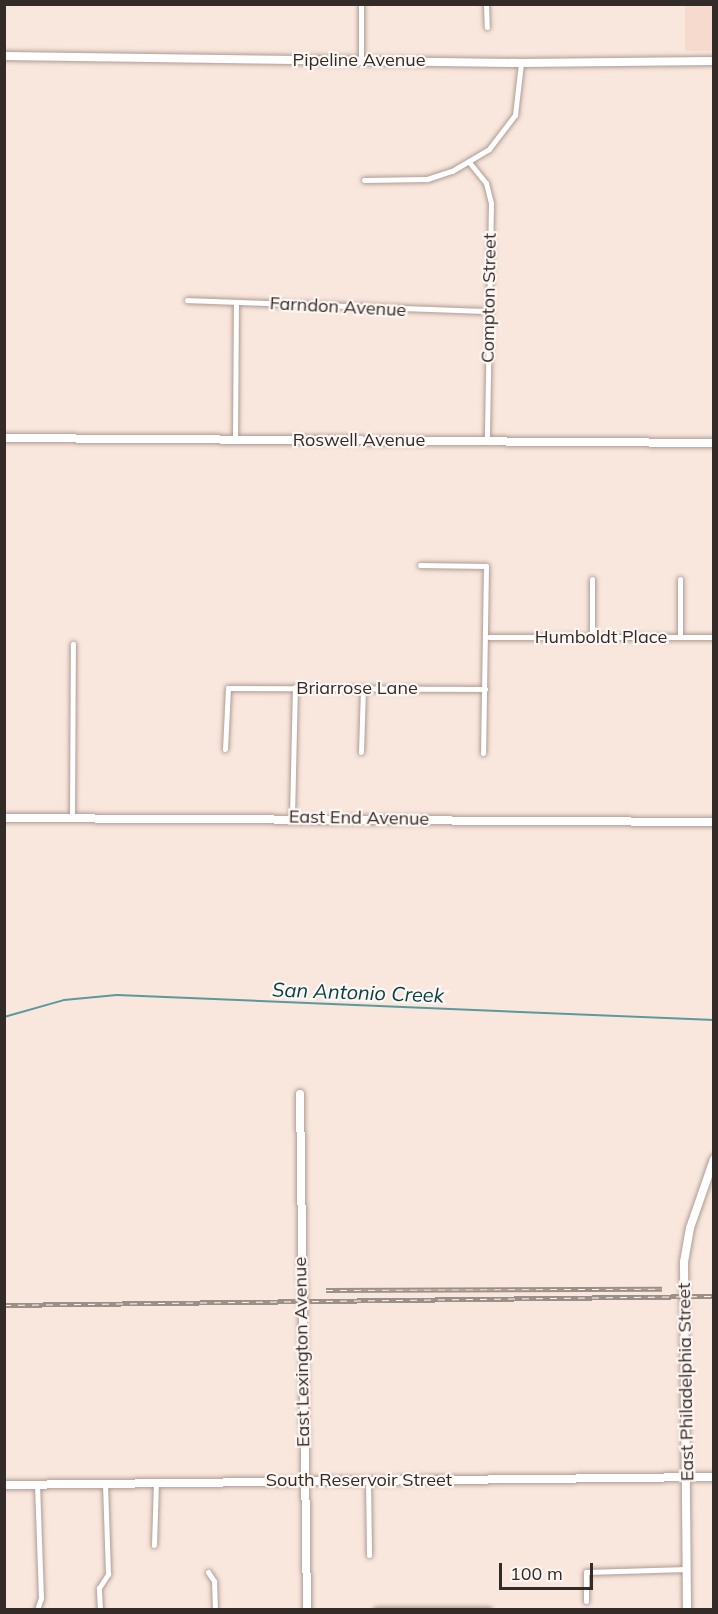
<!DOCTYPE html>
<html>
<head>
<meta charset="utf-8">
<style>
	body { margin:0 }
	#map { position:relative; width:718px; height:1614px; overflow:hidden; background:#f9e6dc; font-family:Mulish,sans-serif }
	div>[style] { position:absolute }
	.built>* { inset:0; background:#f5dacd; transform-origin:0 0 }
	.stream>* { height:2px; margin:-1px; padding:0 1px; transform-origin:1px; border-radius:1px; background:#599a9d }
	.roads { filter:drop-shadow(0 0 2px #ae9c94) drop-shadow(0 0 2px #ae9c94) }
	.street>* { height:5px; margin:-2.5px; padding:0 2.5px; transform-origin:2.5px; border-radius:2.5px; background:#fff }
	.secondary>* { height:8px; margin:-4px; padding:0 4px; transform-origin:4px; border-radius:4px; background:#fff }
	.primary>* { height:8px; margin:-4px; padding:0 4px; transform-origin:4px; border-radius:4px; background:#fff }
	.rail>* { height:4.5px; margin-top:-2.25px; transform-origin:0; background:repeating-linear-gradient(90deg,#fef6f2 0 7px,#9c8f87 0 14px); box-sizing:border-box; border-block:2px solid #9c8f87 }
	span { translate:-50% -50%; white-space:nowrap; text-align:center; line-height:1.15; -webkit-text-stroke:4.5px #fef6f2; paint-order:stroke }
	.street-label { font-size:18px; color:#322b27 }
	.water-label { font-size:20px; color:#024345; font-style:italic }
	.frame { position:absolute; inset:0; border:6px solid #322b27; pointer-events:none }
	.scale { position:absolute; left:499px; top:1563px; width:94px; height:27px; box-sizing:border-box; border:3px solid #322b27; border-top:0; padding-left:8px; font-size:18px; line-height:21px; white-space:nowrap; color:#322b27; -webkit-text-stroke:4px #fef6f2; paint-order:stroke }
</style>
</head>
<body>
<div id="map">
	<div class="built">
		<i style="left:685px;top:5px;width:28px;height:46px"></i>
	</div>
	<div class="stream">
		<i style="left:4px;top:1017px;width:62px;rotate:-15.8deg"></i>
		<i style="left:64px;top:1000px;width:53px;rotate:-5.4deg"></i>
		<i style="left:117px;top:995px;width:598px;rotate:2.4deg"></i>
	</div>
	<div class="roads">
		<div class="street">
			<i style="left:486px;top:4px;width:23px;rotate:88deg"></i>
			<i style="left:361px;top:61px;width:57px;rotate:-90deg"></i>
			<i style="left:469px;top:162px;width:27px;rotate:51deg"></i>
			<i style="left:486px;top:183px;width:21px;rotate:76deg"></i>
			<i style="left:491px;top:203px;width:238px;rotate:91deg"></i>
			<i style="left:364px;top:180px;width:63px;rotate:-0.9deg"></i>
			<i style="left:427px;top:179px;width:26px;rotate:-18deg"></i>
			<i style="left:452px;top:171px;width:43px;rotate:-30.7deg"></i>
			<i style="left:489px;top:149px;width:43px;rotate:-52.6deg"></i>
			<i style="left:515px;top:115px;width:52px;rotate:-83.4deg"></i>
			<i style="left:187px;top:300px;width:302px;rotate:2.1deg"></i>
			<i style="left:235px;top:440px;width:136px;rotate:-89.6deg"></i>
			<i style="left:420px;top:565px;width:66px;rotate:0.9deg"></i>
			<i style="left:486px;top:566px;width:187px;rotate:90.9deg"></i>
			<i style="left:680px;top:579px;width:58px;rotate:90deg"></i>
			<i style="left:592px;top:636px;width:57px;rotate:-90deg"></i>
			<i style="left:489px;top:637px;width:225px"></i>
			<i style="left:225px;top:749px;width:61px;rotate:-87.2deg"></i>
			<i style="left:228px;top:688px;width:257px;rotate:0.2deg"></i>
			<i style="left:361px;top:752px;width:64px;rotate:-88.2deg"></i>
			<i style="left:292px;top:817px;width:130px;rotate:-88.7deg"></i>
			<i style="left:72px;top:818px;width:174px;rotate:-89.7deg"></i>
			<i style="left:368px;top:1479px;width:76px;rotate:89.2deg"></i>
			<i style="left:154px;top:1545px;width:62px;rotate:-88.2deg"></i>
			<i style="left:208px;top:1572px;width:11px;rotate:56deg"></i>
			<i style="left:214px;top:1581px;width:29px;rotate:88deg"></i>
			<i style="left:586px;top:1601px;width:29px;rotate:-90deg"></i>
			<i style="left:586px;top:1572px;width:101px;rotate:-1.7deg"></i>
			<i style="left:37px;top:1610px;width:13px;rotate:-72deg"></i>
			<i style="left:41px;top:1598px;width:113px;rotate:-92deg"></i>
			<i style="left:100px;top:1610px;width:22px;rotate:-93deg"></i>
			<i style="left:99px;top:1588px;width:17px;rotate:-57deg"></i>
			<i style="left:108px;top:1574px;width:90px;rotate:-91.9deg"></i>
			<i style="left:376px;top:1610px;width:113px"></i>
		</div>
		<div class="secondary">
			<i style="left:4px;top:56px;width:517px;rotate:0.78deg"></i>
			<i style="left:521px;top:63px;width:193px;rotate:-0.6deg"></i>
			<i style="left:4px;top:438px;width:710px;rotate:0.4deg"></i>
			<i style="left:4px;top:818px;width:710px;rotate:0.32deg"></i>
			<i style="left:300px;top:1094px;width:516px;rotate:89.22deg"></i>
			<i style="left:687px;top:1610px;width:348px;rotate:-90.5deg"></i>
			<i style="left:684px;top:1262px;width:35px;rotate:-80deg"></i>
			<i style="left:690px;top:1228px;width:73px;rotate:-70.8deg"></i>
		</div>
		<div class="primary">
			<i style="left:4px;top:1485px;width:710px;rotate:-0.65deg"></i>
		</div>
	</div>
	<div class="rail">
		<i style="left:326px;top:1290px;width:336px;rotate:-0.2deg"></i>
		<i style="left:4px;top:1305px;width:710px;rotate:-0.73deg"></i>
	</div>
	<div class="street-label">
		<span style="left:359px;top:60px">Pipeline Avenue</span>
		<span style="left:489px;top:298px;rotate:-89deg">Compton Street</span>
		<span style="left:338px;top:307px;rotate:3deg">Farndon Avenue</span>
		<span style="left:359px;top:440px">Roswell Avenue</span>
		<span style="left:601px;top:637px">Humboldt Place</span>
		<span style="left:357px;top:688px">Briarrose Lane</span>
		<span style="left:359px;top:818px;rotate:1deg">East End Avenue</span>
		<span style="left:302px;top:1352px;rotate:-91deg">East Lexington Avenue</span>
		<span style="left:686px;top:1382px;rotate:-91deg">East Philadelphia Street</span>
		<span style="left:359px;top:1480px">South Reservoir Street</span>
	</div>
	<div class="water-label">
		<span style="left:358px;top:992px;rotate:2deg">San Antonio Creek</span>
	</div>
	<div class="frame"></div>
	<div class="scale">100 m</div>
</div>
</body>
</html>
